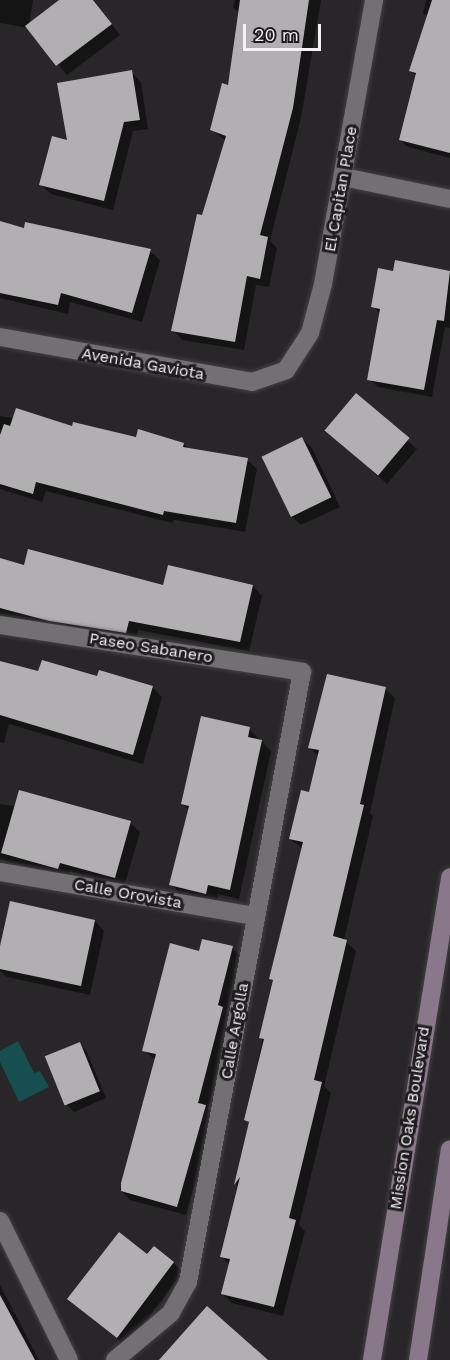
<!DOCTYPE html>
<html>
<head>
<meta charset="utf-8">
<style>
	body { margin:0 }
	#map { position:relative; width:450px; height:1360px; overflow:hidden; background:#282628; font-family:"Work Sans",sans-serif }
	div>[style] { position:absolute }
	.water>* { inset:0; background:#174e50 }
	.shadow>* { inset:0; background:#0007 }
	.building>* { inset:0; background:#b1afb1; transform-origin:0 0 }
	.roads { filter:drop-shadow(0 0 2px #434143) drop-shadow(0 0 2px #434143) }
	.street>* { height:18px; margin:-9px; padding:0 9px; transform-origin:9px; border-radius:9px; background:#727072 }
	.secondary>* { height:18px; margin:-9px; padding:0 9px; transform-origin:9px; border-radius:9px; background:#887889 }
	span { translate:-50% -50%; white-space:nowrap; text-align:center; line-height:1.15; -webkit-text-stroke:6px #1e1c1e; paint-order:stroke }
	.street-label { font-size:16px; color:#f3f1f3 }
	.scale { position:absolute; left:243px; top:24px; width:78px; height:27px; box-sizing:border-box; border:3px solid #f3f1f3; border-top:0; padding-left:8px; font-size:18px; line-height:21px; white-space:nowrap; color:#f3f1f3; -webkit-text-stroke:4px #1e1c1e; paint-order:stroke }
</style>
</head>
<body>
<div id="map">
	<div class="water">
		<i style="clip-path:polygon(18px 1041px,34px 1073px,40px 1071px,49px 1087px,19px 1102px,0 1062px,0 1051px)"></i>
	</div>
	<div class="shadow">
		<i style="clip-path:polygon(0 0,33px 0,29px 25px,62px 0,94px 0,120px 35px,67px 75px,28px 28px,0 23px)"></i>
		<i style="clip-path:polygon(235px 0,321px 0,301px 118px,270px 241px,277px 248px,269px 287px,256px 285px,244px 350px,182px 340px,173px 330px,226px 141px,212px 130px,229px 86px,240px 14px,233px 7px)"></i>
		<i style="clip-path:polygon(426px 0,450px 0,450px 158px,408px 147px,400px 140px,417px 77px,410px 70px,428px 17px,423px 13px)"></i>
		<i style="clip-path:polygon(131px 72px,141px 82px,148px 129px,133px 131px,113px 210px,51px 194px,41px 185px,69px 142px)"></i>
		<i style="clip-path:polygon(0 223px,150px 251px,160px 260px,142px 322px,70px 302px,68px 314px,0 298px)"></i>
		<i style="clip-path:polygon(396px 262px,450px 272px,450px 328px,445px 327px,432px 397px,378px 387px,369px 379px,381px 315px,373px 306px,394px 273px)"></i>
		<i style="clip-path:polygon(356px 395px,417px 449px,387px 484px,336px 439px)"></i>
		<i style="clip-path:polygon(0 416px,184px 444px,189px 450px,247px 460px,257px 469px,245px 532px,174px 520px,172px 523px,46px 491px,42px 502px,0 489px)"></i>
		<i style="clip-path:polygon(302px 438px,312px 448px,340px 507px,301px 525px,291px 516px)"></i>
		<i style="clip-path:polygon(0 560px,164px 587px,253px 586px,262px 596px,249px 651px,138px 630px,135px 642px,0 615px)"></i>
		<i style="clip-path:polygon(0 662px,40px 673px,98px 678px,100px 672px,153px 688px,162px 697px,143px 764px,9px 724px,4px 743px,0 742px)"></i>
		<i style="clip-path:polygon(385px 689px,395px 698px,370px 813px,373px 816px,344px 940px,356px 951px,324px 1086px,331px 1093px,299px 1225px,305px 1231px,283px 1316px,232px 1303px,222px 1293px,230px 1265px,221px 1256px,239px 1188px,236px 1185px,250px 1124px,246px 1120px,274px 982px,270px 979px,303px 849px,290px 839px,310px 794px,319px 757px,309px 747px)"></i>
		<i style="clip-path:polygon(249px 729px,271px 751px,239px 899px,218px 894px,216px 903px,181px 894px,171px 884px,190px 811px,183px 804px)"></i>
		<i style="clip-path:polygon(0 804px,130px 823px,140px 832px,124px 887px,70px 871px,68px 878px,0 859px)"></i>
		<i style="clip-path:polygon(95px 921px,104px 931px,90px 995px,7px 977px,0 971px,0 953px)"></i>
		<i style="clip-path:polygon(232px 948px,242px 957px,227px 1013px,232px 1018px,208px 1109px,215px 1116px,186px 1215px,130px 1200px,120px 1190px,156px 1061px,144px 1050px,201px 952px)"></i>
		<i style="clip-path:polygon(79px 1043px,86px 1050px,106px 1098px,74px 1112px,67px 1105px)"></i>
		<i style="clip-path:polygon(147px 1256px,173px 1263px,183px 1272px,127px 1346px,79px 1308px)"></i>
		<i style="clip-path:polygon(0 1285px,39px 1360px,0 1360px)"></i>
	</div>
	<div class="building">
		<i style="clip-path:polygon(59px 0,93px 0,112px 24px,56px 66px,25px 26px)"></i>
		<i style="clip-path:polygon(240px 0,309px 0,293px 108px,260px 235px,268px 237px,260px 279px,247px 276px,235px 342px,171px 331px,197px 214px,202px 215px,226px 136px,210px 130px,222px 83px,228px 85px)"></i>
		<i style="clip-path:polygon(432px 0,450px 0,450px 153px,399px 140px,416px 73px,409px 71px)"></i>
		<i style="clip-path:polygon(132px 70px,140px 120px,124px 122px,104px 201px,39px 185px,52px 136px,67px 140px,57px 83px)"></i>
		<i style="clip-path:polygon(0 221px,24px 228px,25px 222px,151px 249px,132px 313px,61px 293px,58px 305px,0 293px)"></i>
		<i style="clip-path:polygon(395px 260px,450px 271px,444px 321px,437px 320px,424px 390px,367px 380px,380px 309px,371px 307px,378px 268px,393px 271px)"></i>
		<i style="left:356px;top:393px;width:70px;height:49px;rotate:40deg"></i>
		<i style="clip-path:polygon(16px 408px,72px 426px,73px 422px,136px 437px,138px 429px,184px 443px,183px 447px,248px 458px,236px 523px,164px 511px,163px 515px,36px 482px,33px 494px,0 484px,0 435px,4px 424px,10px 426px)"></i>
		<i style="left:302px;top:437px;width:67px;height:45px;rotate:64deg"></i>
		<i style="clip-path:polygon(28px 549px,163px 585px,168px 565px,253px 585px,240px 642px,129px 621px,126px 633px,49px 621px,0 608px,0 558px,24px 565px)"></i>
		<i style="clip-path:polygon(42px 660px,97px 676px,99px 670px,153px 686px,133px 755px,0 715px,0 661px,38px 671px)"></i>
		<i style="clip-path:polygon(327px 674px,386px 687px,360px 804px,364px 805px,333px 936px,347px 940px,314px 1080px,322px 1082px,289px 1218px,296px 1220px,274px 1307px,221px 1294px,230px 1259px,220px 1257px,240px 1177px,234px 1185px,249px 1122px,244px 1120px,264px 1039px,259px 1038px,273px 980px,269px 979px,303px 842px,289px 839px,301px 790px,309px 792px,319px 750px,308px 748px)"></i>
		<i style="clip-path:polygon(201px 716px,250px 727px,248px 737px,262px 740px,230px 890px,208px 885px,206px 894px,169px 885px,189px 806px,181px 804px)"></i>
		<i style="clip-path:polygon(19px 790px,131px 821px,115px 878px,60px 863px,58px 869px,1px 853px)"></i>
		<i style="clip-path:polygon(10px 901px,95px 920px,81px 986px,0 969px,0 946px)"></i>
		<i style="clip-path:polygon(202px 939px,233px 946px,218px 1005px,223px 1007px,198px 1103px,206px 1105px,177px 1207px,121px 1191px,121px 1183px,156px 1054px,142px 1051px,170px 943px,199px 951px)"></i>
		<i style="left:80px;top:1042px;width:53px;height:38px;rotate:68deg"></i>
		<i style="clip-path:polygon(119px 1232px,147px 1254px,154px 1246px,174px 1262px,117px 1338px,67px 1299px)"></i>
		<i style="clip-path:polygon(0 1295px,35px 1360px,0 1360px)"></i>
		<i style="clip-path:polygon(207px 1306px,268px 1360px,159px 1360px)"></i>
	</div>
	<div class="roads">
		<div class="street">
			<i style="left:343px;top:177px;width:109px;rotate:11.6deg"></i>
			<i style="left:0;top:337px;width:256px;rotate:10.1deg"></i>
			<i style="left:252px;top:382px;width:36px;rotate:-19deg"></i>
			<i style="left:286px;top:370px;width:44px;rotate:-57deg"></i>
			<i style="left:310px;top:333px;width:51px;rotate:-75.1deg"></i>
			<i style="left:323px;top:284px;width:289px;rotate:-79.8deg"></i>
			<i style="left:0;top:625px;width:306px;rotate:8.8deg"></i>
			<i style="left:302px;top:672px;width:621px;rotate:100.59deg"></i>
			<i style="left:188px;top:1282px;width:35px;rotate:119deg"></i>
			<i style="left:171px;top:1313px;width:73px;rotate:140deg"></i>
			<i style="left:0;top:872px;width:260px;rotate:9.8deg"></i>
			<i style="left:0;top:1221px;width:155px;rotate:63.6deg"></i>
		</div>
		<div class="secondary">
			<i style="left:372px;top:1360px;width:489px;rotate:-80.8deg"></i>
			<i style="left:418px;top:1360px;width:213px;rotate:-81.4deg"></i>
		</div>
	</div>
	<div class="street-label">
		<span style="left:341px;top:189px;rotate:-80deg">El Capitan Place</span>
		<span style="left:143px;top:364px;rotate:10deg">Avenida Gaviota</span>
		<span style="left:151px;top:648px;rotate:9deg">Paseo Sabanero</span>
		<span style="left:128px;top:894px;rotate:10deg">Calle Orovista</span>
		<span style="left:235px;top:1031px;rotate:-80deg">Calle Argolla</span>
		<span style="left:410px;top:1118px;rotate:-81deg">Mission Oaks Boulevard</span>
	</div>
	<div class="scale">20 m</div>
</div>
</body>
</html>
